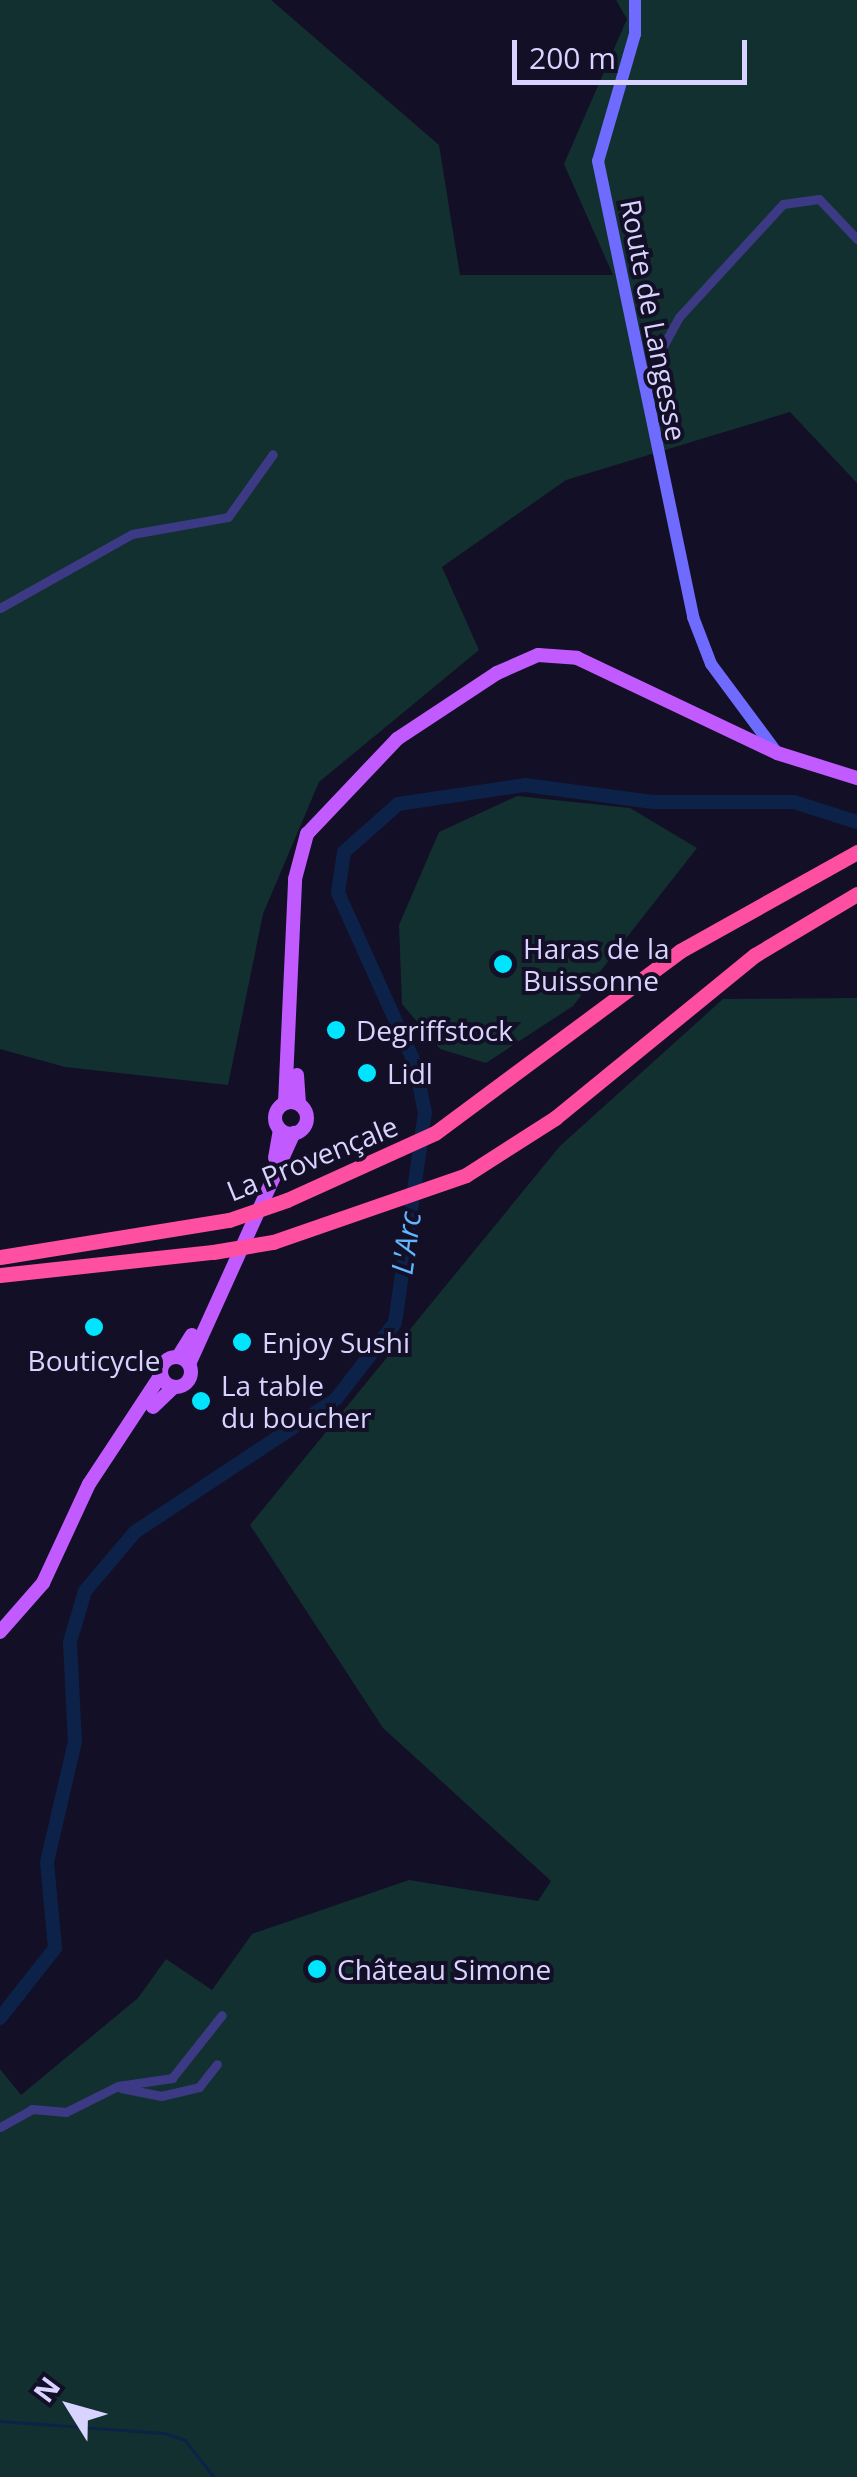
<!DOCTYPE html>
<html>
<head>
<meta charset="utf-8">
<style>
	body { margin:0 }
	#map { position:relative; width:857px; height:2477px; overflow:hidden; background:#130f26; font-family:"Open Sans",sans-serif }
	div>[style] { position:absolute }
	.green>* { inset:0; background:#12302f }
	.stream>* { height:2.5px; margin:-1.25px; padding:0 1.25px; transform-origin:1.25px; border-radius:1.25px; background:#0c2248 }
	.river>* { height:14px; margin:-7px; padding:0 7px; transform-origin:7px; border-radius:7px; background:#0c2248 }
	.street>* { height:9px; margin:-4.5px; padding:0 4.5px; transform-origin:4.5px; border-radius:4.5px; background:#3d3a85 }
	.secondary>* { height:12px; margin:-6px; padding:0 6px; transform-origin:6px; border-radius:6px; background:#6f6bff }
	.primary>* { height:14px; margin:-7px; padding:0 7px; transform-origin:7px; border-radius:7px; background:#c25bff }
	.primary>.ring { margin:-7px; padding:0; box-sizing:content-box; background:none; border:14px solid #c25bff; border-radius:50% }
	.highway>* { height:15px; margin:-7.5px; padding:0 7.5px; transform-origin:7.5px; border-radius:7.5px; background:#ff4fa3 }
	.highway-bridge>* { height:15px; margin:-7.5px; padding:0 7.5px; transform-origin:7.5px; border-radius:7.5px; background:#ff4fa3 }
	.dots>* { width:28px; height:28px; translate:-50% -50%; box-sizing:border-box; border:5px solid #130f26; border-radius:50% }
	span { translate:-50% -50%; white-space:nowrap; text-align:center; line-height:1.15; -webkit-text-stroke:8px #130f26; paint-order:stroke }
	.street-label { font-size:28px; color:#d9d4ff }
	.poi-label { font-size:28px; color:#d9d4ff }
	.left { translate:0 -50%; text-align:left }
	.water-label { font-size:30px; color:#62b6ff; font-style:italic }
	.north { position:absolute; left:20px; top:2357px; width:100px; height:100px; -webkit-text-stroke:8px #130f26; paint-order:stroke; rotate:307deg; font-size:28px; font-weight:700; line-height:40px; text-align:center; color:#d9d4ff }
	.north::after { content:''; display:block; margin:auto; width:35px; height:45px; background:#d9d4ff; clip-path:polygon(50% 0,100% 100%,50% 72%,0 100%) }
	.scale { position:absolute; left:512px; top:40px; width:235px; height:45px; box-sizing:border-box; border:5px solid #d9d4ff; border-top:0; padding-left:12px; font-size:30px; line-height:35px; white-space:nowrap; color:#d9d4ff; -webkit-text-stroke:8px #130f26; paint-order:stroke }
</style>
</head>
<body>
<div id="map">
	<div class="green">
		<i style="clip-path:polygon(0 0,271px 0,439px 145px,460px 275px,613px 275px,564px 164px,627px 19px,616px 0,857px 0,857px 483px,790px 412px,566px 480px,442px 567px,479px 650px,319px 782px,263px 914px,228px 1085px,65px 1067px,0 1049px)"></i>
		<i style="clip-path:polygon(517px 796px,630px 808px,697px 848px,573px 1006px,486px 1063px,440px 1049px,402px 1004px,399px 925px,439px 832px)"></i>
		<i style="clip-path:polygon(857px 998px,857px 2477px,0 2477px,0 2069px,21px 2095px,138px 1998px,166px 1959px,212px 1990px,252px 1934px,409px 1880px,538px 1901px,551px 1881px,383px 1728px,250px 1525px,560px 1146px,723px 999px)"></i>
	</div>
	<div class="stream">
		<i style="left:0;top:2421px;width:164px;rotate:4.2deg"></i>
		<i style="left:164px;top:2433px;width:22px;rotate:18deg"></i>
		<i style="left:185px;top:2440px;width:47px;rotate:51.9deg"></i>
	</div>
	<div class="river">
		<i style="left:0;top:2018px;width:89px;rotate:-51.8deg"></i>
		<i style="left:55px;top:1948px;width:86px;rotate:-95.3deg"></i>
		<i style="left:47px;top:1862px;width:123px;rotate:-76.9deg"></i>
		<i style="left:75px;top:1742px;width:100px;rotate:-92.9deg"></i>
		<i style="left:70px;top:1642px;width:53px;rotate:-73.6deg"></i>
		<i style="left:85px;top:1591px;width:77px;rotate:-49.7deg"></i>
		<i style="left:135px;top:1532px;width:241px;rotate:-33.5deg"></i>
		<i style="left:336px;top:1399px;width:96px;rotate:-52.2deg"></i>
		<i style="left:395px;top:1323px;width:212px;rotate:-81.9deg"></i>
		<i style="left:425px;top:1113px;width:50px;rotate:-101.5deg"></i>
		<i style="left:415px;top:1064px;width:188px;rotate:-114.2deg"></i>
		<i style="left:338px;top:893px;width:41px;rotate:-81.7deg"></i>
		<i style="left:344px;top:852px;width:72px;rotate:-41.6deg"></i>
		<i style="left:398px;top:804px;width:128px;rotate:-8.5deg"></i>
		<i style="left:525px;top:785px;width:129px;rotate:7.6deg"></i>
		<i style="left:653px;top:802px;width:141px"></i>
		<i style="left:794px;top:802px;width:66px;rotate:17.6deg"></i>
	</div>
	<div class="street">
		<i style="left:643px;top:383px;width:75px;rotate:-61.4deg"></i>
		<i style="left:679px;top:317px;width:154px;rotate:-47.4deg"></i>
		<i style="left:783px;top:204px;width:36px;rotate:-8deg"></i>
		<i style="left:819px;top:199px;width:55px;rotate:46.5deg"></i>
		<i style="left:0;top:608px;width:151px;rotate:-29.3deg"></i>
		<i style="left:132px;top:534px;width:97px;rotate:-10deg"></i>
		<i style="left:228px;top:517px;width:77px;rotate:-54.5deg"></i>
		<i style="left:121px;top:2088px;width:41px;rotate:11.3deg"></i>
		<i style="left:161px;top:2096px;width:39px;rotate:-13deg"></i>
		<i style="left:199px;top:2087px;width:29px;rotate:-52deg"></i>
		<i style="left:0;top:2127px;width:37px;rotate:-29deg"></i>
		<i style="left:32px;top:2109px;width:34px;rotate:5deg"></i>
		<i style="left:66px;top:2112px;width:58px;rotate:-26.6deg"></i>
		<i style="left:118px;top:2086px;width:55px;rotate:-8.4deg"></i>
		<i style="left:172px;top:2078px;width:80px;rotate:-51.6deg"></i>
	</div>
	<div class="secondary">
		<i style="left:635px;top:0;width:34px;rotate:90deg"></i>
		<i style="left:635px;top:34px;width:132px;rotate:106.2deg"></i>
		<i style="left:598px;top:161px;width:466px;rotate:78.2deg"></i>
		<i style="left:693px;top:617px;width:50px;rotate:69deg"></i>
		<i style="left:711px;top:664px;width:111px;rotate:53.4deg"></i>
	</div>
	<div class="primary">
		<i style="left:297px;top:1075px;width:29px;rotate:86deg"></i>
		<i class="ring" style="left:275px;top:1102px;width:18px;height:18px"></i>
		<i style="left:285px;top:1103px;width:224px;rotate:-87.4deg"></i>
		<i style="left:295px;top:879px;width:47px;rotate:-75.1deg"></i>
		<i style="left:307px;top:834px;width:131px;rotate:-46.5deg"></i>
		<i style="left:397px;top:739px;width:120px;rotate:-33.4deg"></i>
		<i style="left:497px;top:673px;width:45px;rotate:-23.7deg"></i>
		<i style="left:538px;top:655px;width:39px;rotate:4deg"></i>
		<i style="left:577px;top:658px;width:221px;rotate:25.4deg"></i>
		<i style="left:777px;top:753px;width:84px;rotate:17.4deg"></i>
		<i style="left:275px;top:1158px;width:29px;rotate:-80deg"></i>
		<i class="ring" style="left:161px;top:1357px;width:16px;height:16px"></i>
		<i style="left:178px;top:1357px;width:26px;rotate:-58deg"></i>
		<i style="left:189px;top:1364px;width:254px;rotate:-65.6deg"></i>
		<i style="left:153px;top:1407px;width:29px;rotate:-44deg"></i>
		<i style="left:0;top:1632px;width:65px;rotate:-48.7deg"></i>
		<i style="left:43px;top:1583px;width:109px;rotate:-65.1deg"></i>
		<i style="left:89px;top:1484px;width:131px;rotate:-56.6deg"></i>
	</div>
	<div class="highway">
		<i style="left:287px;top:1200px;width:162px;rotate:-24.4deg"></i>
		<i style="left:435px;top:1133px;width:305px;rotate:-36.6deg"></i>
		<i style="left:680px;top:951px;width:203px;rotate:-29.2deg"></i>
		<i style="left:273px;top:1242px;width:204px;rotate:-19.1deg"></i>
		<i style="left:466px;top:1175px;width:106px;rotate:-32.6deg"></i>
		<i style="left:555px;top:1118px;width:258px;rotate:-39.2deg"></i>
		<i style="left:755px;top:955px;width:119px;rotate:-30.9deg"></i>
		<i style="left:0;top:1257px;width:232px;rotate:-9.2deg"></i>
		<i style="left:0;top:1275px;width:214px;rotate:-6.2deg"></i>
	</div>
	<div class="highway-bridge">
		<i style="left:229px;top:1220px;width:61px;rotate:-19deg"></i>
		<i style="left:213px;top:1252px;width:61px;rotate:-9.5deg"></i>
	</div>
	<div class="dots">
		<i style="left:503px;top:964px;background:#00e5ff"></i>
		<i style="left:336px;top:1030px;background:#00e5ff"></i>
		<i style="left:367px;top:1073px;background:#00e5ff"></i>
		<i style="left:94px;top:1327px;background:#00e5ff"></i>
		<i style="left:242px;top:1342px;background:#00e5ff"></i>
		<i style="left:201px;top:1401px;background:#00e5ff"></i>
		<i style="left:317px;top:1969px;background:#00e5ff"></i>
	</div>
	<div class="street-label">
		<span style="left:654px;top:320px;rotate:79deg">Route de Langesse</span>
		<span style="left:312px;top:1158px;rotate:-22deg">La Provençale</span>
	</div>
	<div class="poi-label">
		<span class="left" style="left:523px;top:964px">Haras de la<br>Buissonne</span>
		<span class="left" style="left:356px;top:1030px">Degriffstock</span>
		<span class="left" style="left:387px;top:1073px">Lidl</span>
		<span class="left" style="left:262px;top:1342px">Enjoy Sushi</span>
		<span style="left:94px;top:1360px">Bouticycle</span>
		<span class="left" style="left:221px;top:1401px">La table<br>du boucher</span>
		<span class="left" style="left:337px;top:1969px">Château Simone</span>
	</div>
	<div class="water-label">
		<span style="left:406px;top:1243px;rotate:-82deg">L'Arc</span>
	</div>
	<div class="north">N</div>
	<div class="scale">200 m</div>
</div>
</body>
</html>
